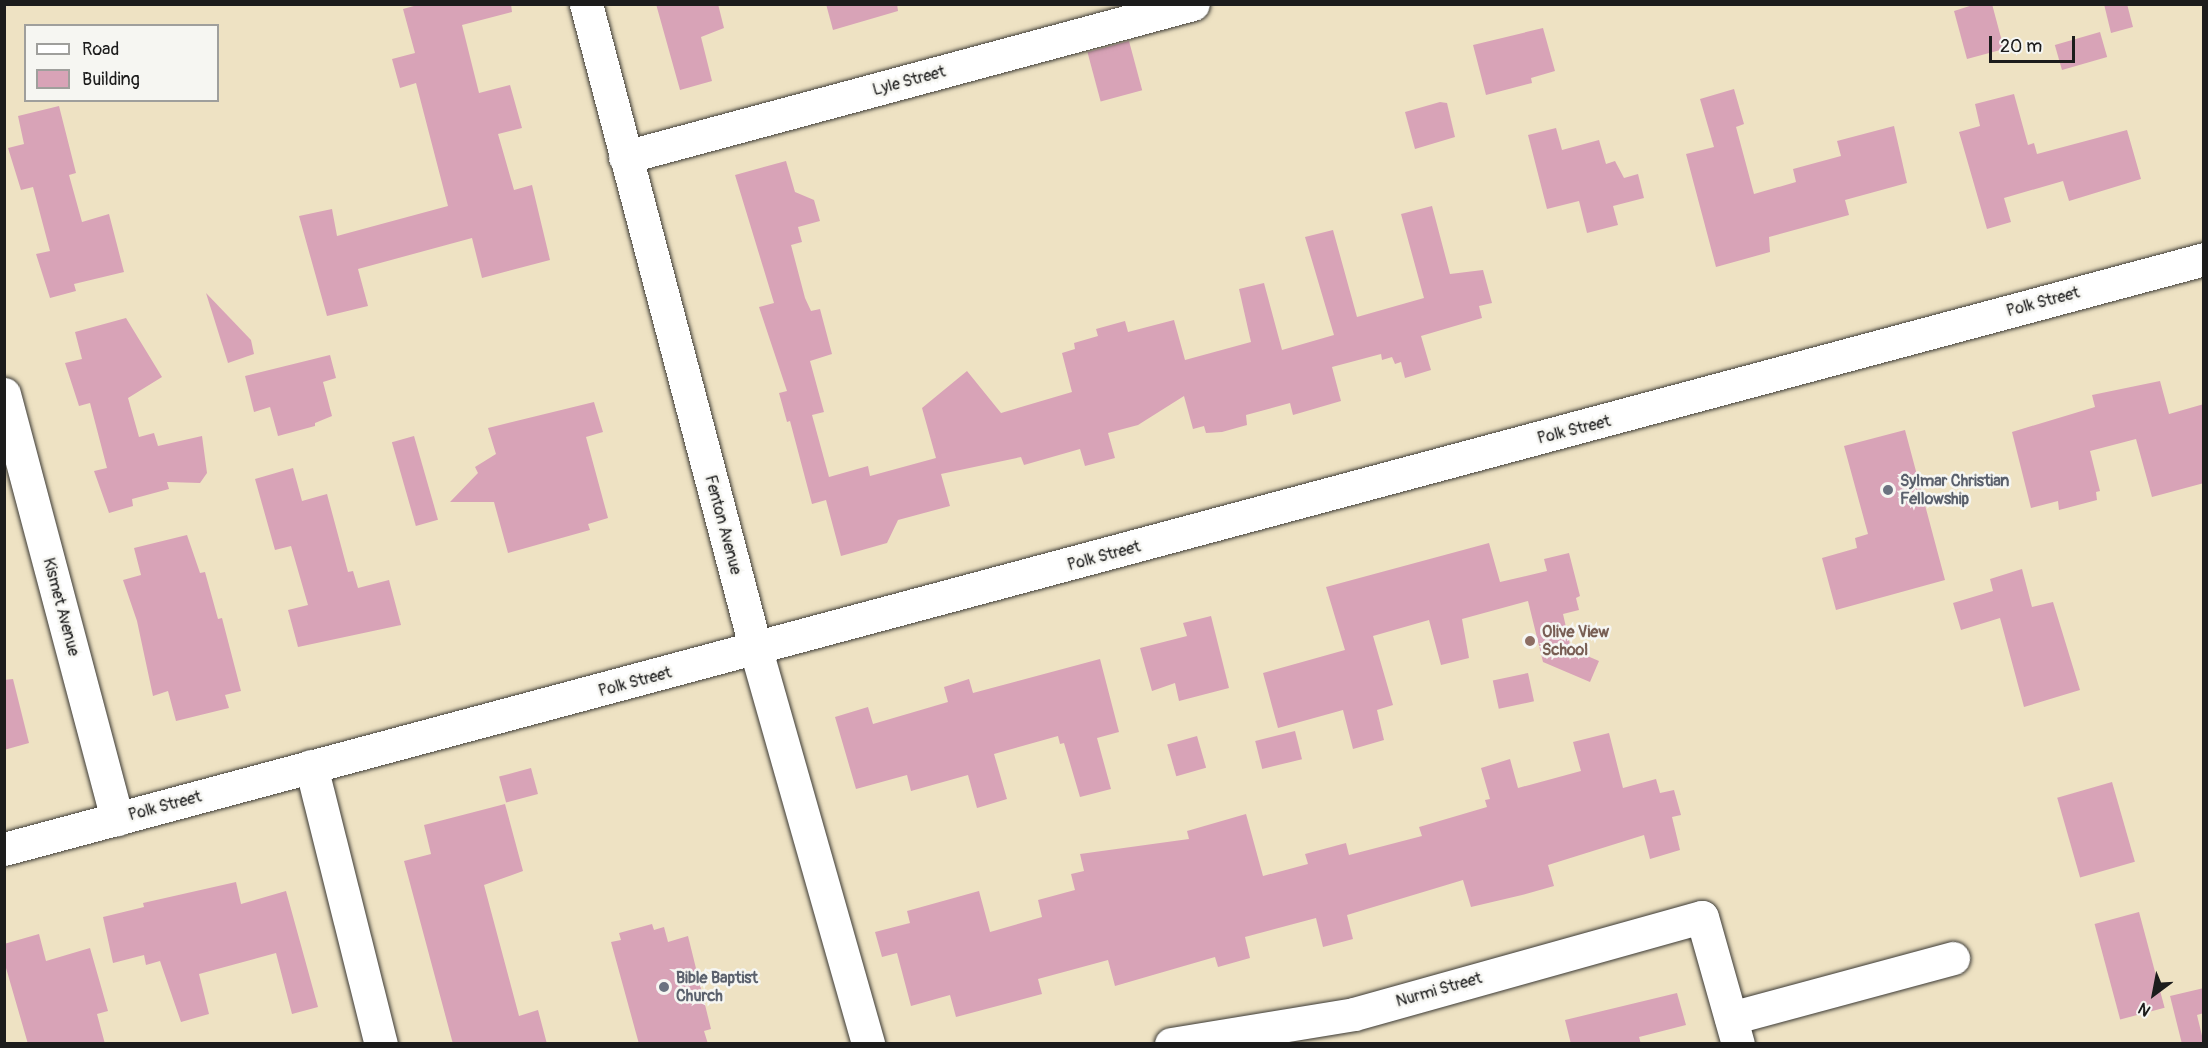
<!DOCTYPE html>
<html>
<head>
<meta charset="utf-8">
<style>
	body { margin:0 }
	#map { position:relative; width:2208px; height:1048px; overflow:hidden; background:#eee2c3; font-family:Pangolin,sans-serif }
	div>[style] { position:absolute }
	.building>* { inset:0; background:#d8a3b7; transform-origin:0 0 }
	.roads { filter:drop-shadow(0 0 2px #3c3a35) drop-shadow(0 0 2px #3c3a35) }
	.minor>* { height:33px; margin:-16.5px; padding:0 16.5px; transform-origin:16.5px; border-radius:16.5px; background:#fff }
	.dots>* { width:16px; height:16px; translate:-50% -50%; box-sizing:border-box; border:3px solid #f6f6f2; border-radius:50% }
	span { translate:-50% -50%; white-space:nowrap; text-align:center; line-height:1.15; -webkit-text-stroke:5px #f6f6f2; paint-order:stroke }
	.street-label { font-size:16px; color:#1c1c1c }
	.worship-label { font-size:16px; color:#5b616d; font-weight:700 }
	.left { translate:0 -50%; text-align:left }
	.education-label { font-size:16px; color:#785e54; font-weight:700 }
	.frame { position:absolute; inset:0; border:6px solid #1c1c1c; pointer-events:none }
	.legend { position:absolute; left:24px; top:24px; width:195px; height:78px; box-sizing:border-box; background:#f6f6f2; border:2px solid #9f9f9c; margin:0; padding:8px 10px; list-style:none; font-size:18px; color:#1c1c1c }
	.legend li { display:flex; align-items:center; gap:12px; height:30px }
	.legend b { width:30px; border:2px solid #9f9f9c }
	.north { position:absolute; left:2124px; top:964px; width:60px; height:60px; -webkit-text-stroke:4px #f6f6f2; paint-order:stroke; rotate:212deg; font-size:16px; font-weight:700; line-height:24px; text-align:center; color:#1c1c1c }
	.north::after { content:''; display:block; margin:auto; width:21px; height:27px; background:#1c1c1c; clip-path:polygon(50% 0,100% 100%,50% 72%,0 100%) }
	.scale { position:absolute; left:1989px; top:36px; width:86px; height:27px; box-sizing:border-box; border:3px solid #1c1c1c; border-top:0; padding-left:8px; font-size:18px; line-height:21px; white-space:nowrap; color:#1c1c1c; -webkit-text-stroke:4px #f6f6f2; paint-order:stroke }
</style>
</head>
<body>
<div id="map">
	<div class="building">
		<i style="clip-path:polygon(421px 4px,511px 4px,512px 12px,462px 25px,479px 93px,510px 85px,522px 128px,498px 134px,514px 190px,532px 185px,550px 260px,482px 278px,472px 238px,358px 269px,368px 306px,327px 316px,299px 216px,332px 209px,337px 236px,448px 206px,416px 83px,400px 88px,392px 59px,415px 53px,403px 9px)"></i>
		<i style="clip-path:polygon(656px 4px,718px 4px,724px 28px,701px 37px,712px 81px,680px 90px)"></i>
		<i style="clip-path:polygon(826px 4px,897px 4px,898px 11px,833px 30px)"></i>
		<i style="clip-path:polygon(1976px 4px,1992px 4px,2004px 49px,1967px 59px,1954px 11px)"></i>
		<i style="clip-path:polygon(2104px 4px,2127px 4px,2133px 27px,2111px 33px)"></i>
		<i style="clip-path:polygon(1543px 28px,1555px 71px,1531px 78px,1532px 83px,1486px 95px,1473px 45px)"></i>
		<i style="left:2100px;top:32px;width:26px;height:47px;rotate:74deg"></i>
		<i style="left:1129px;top:41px;width:51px;height:43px;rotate:75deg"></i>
		<i style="clip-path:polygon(1734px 89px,1744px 124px,1736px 127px,1754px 194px,1796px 182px,1793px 169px,1841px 156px,1837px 141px,1894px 126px,1907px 183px,1845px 200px,1849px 215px,1769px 237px,1770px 252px,1716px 267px,1686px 154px,1714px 147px,1700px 99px)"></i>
		<i style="clip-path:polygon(2014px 94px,2028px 145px,2034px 143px,2037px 154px,2127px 130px,2141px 179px,2069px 201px,2063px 181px,2004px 198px,2011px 222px,1987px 229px,1959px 132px,1980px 126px,1975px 104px)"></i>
		<i style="clip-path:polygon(1440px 102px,1447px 103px,1455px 137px,1415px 149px,1405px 112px)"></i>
		<i style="clip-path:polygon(59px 106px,76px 173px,69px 175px,82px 222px,109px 214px,124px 272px,74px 284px,76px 291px,50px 298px,36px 254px,50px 251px,33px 187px,21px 190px,8px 148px,24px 144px,18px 116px)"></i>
		<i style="clip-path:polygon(1556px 128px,1562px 150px,1599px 140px,1606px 164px,1615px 161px,1624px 178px,1638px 174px,1644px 198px,1613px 206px,1618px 225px,1587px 233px,1579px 201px,1547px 209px,1528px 135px)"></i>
		<i style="clip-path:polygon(786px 161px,795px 192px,814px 200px,820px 221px,798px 227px,802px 242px,791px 245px,805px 298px,811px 311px,820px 309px,832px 354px,810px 361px,824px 412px,812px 415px,829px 477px,868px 466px,870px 476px,936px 458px,922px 408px,967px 371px,1001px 413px,1072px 392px,1062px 353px,1075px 349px,1074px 343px,1098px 336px,1096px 329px,1125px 321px,1128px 332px,1174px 320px,1185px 360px,1251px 342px,1239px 289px,1264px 283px,1282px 350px,1334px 335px,1305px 237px,1333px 230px,1357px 317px,1424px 298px,1401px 214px,1432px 206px,1450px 274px,1483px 270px,1492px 303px,1479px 306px,1482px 318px,1421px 336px,1431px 370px,1405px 378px,1401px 362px,1395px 364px,1392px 357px,1382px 360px,1381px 354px,1332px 367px,1341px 401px,1293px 415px,1290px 403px,1246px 415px,1247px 425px,1222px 432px,1206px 433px,1204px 426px,1193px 429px,1184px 396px,1138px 425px,1108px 433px,1115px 458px,1085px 466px,1080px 449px,1024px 465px,1021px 457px,941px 474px,950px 506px,898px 520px,887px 543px,841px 556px,826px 500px,812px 504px,790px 421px,787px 422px,779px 393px,787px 391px,759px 307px,774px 303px,735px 175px)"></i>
		<i style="clip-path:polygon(206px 293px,251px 340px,254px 354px,228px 363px)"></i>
		<i style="clip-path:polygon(126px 318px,162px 377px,128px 398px,139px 437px,154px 433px,158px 446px,202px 436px,207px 473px,200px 483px,167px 482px,169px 489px,132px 499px,133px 506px,109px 513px,94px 471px,107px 468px,90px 403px,79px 406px,65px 363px,82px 359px,75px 332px)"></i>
		<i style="clip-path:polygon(330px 355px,336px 378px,323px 382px,332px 416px,315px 423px,315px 426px,278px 436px,270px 407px,254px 412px,245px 376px)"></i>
		<i style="clip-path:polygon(2160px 381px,2169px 414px,2204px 404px,2204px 483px,2152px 497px,2136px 439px,2090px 451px,2100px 491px,2096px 492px,2097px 500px,2059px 510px,2058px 501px,2031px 508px,2012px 432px,2095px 407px,2092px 395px)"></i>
		<i style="clip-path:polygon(594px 402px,603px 432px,586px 437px,608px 518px,588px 524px,590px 530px,508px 553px,494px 502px,450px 502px,478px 473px,475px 467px,496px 454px,488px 428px)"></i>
		<i style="clip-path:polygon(1905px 430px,1945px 580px,1836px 610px,1822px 558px,1857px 548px,1855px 538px,1868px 534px,1844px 446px)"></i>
		<i style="left:414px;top:436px;width:87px;height:23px;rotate:74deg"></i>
		<i style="clip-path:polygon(293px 468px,302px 501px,327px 494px,348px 572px,353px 571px,358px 588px,389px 580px,401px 625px,298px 647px,288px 610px,308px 605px,291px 546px,275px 550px,255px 479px)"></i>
		<i style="clip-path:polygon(187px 535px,200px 573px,205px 572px,218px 619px,222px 618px,241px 691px,225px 695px,229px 708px,176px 721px,168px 691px,153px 696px,137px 621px,123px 580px,141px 575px,134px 548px)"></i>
		<i style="clip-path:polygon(1489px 543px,1500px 582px,1547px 571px,1544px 559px,1569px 553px,1580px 596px,1576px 598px,1579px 610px,1563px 614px,1571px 649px,1599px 661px,1590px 682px,1543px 662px,1528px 601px,1462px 619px,1469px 658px,1441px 665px,1429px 620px,1373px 636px,1393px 705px,1377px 710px,1384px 740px,1353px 749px,1343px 710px,1278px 728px,1263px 673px,1345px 650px,1326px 587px)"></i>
		<i style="clip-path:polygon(2022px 569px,2032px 607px,2053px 602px,2080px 690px,2024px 707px,2000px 618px,1961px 630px,1953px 603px,1993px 591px,1990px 579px)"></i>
		<i style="clip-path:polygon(1211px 616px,1229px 688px,1179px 701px,1175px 683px,1152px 691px,1140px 648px,1187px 636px,1183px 623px)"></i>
		<i style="clip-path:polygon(1100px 659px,1119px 732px,1097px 738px,1111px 789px,1080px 797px,1064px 743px,1060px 744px,1058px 736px,994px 754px,1007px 799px,977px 808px,968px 775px,911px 791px,907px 775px,856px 789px,835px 717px,868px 707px,873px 724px,948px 702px,944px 687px,969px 679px,973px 693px)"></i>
		<i style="left:1528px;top:673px;width:29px;height:36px;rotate:78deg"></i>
		<i style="clip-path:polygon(13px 679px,29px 743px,4px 750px,4px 680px)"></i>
		<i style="left:1295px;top:731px;width:29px;height:41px;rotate:76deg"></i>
		<i style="clip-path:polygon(1609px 733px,1623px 788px,1656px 779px,1660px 793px,1674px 790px,1681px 815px,1672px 817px,1680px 850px,1650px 859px,1644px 835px,1548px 865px,1554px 886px,1522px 895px,1471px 907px,1463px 880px,1347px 915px,1353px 939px,1323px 947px,1316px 918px,1245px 937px,1250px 958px,1218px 967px,1215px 957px,1115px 986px,1108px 960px,1038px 979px,1042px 994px,956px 1017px,950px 995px,911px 1006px,897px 953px,882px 957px,875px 932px,910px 923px,907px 911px,979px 891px,990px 932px,1042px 917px,1038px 900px,1075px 890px,1071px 874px,1084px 871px,1080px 854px,1189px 839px,1187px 831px,1246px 814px,1263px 876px,1308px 864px,1305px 854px,1346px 843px,1349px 855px,1422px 836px,1419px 827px,1487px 807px,1485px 800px,1490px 799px,1481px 768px,1510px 759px,1518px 788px,1581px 771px,1573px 742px)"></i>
		<i style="left:1197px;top:736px;width:33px;height:31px;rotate:74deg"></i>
		<i style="left:531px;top:768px;width:27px;height:33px;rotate:75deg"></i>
		<i style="left:2112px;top:782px;width:83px;height:57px;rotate:74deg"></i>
		<i style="clip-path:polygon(505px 804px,523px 871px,484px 885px,519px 1016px,538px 1010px,547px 1044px,453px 1044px,404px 861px,431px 854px,424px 825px)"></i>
		<i style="clip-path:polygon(236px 882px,241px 904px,286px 891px,318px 1007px,292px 1014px,276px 953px,199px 974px,209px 1014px,181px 1022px,160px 961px,146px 965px,144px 955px,113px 963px,103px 917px,144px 907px,143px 903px)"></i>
		<i style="left:2139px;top:912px;width:99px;height:46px;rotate:75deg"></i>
		<i style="clip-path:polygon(652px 924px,654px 930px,664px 927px,668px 942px,688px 936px,711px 1029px,704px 1031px,708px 1044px,639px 1044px,611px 942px,621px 940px,619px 933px)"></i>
		<i style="clip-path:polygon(39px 934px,46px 961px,90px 948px,108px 1011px,97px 1014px,105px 1044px,28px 1044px,4px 961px,4px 944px)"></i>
		<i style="clip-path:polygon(2204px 988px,2204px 1013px,2197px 1015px,2204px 1044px,2182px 1044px,2170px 996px)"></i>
		<i style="clip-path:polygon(1677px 993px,1686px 1025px,1639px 1037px,1641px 1044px,1571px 1044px,1565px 1020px)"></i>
	</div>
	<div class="roads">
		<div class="minor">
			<i style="left:586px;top:4px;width:668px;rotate:75.26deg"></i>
			<i style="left:756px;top:650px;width:410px;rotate:74.1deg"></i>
			<i style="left:625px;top:157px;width:588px;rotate:-15.08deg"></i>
			<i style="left:4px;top:394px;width:440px;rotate:75.1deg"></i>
			<i style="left:311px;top:766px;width:287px;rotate:75.9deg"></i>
			<i style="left:4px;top:849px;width:2278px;rotate:-15.01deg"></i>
			<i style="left:1731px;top:1018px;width:230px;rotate:-15.1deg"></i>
			<i style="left:1171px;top:1044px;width:185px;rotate:-9.3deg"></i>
			<i style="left:1354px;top:1014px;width:361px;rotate:-15.6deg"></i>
			<i style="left:1702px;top:917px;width:132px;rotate:74.2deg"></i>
		</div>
	</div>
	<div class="dots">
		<i style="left:1888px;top:490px;background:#6b7280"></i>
		<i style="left:1530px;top:641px;background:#8d6e63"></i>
		<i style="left:664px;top:987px;background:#6b7280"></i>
	</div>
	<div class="street-label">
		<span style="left:909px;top:81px;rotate:-15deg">Lyle Street</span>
		<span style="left:2043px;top:302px;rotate:-15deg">Polk Street</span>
		<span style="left:1574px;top:430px;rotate:-14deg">Polk Street</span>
		<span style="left:723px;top:525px;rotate:75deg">Fenton Avenue</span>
		<span style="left:1104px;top:556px;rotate:-15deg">Polk Street</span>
		<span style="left:61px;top:607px;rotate:75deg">Kismet Avenue</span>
		<span style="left:635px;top:682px;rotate:-15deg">Polk Street</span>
		<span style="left:165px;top:806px;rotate:-15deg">Polk Street</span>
		<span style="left:1439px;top:990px;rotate:-16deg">Nurmi Street</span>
	</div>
	<div class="worship-label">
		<span class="left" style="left:1900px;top:490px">Sylmar Christian<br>Fellowship</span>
		<span class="left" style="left:676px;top:987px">Bible Baptist<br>Church</span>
	</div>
	<div class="education-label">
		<span class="left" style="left:1542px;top:641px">Olive View<br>School</span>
	</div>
	<div class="frame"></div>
	<ul class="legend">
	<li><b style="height:8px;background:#fff"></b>Road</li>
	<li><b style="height:16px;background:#d8a3b7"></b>Building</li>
	</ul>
	<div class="north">N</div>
	<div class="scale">20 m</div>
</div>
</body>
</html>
